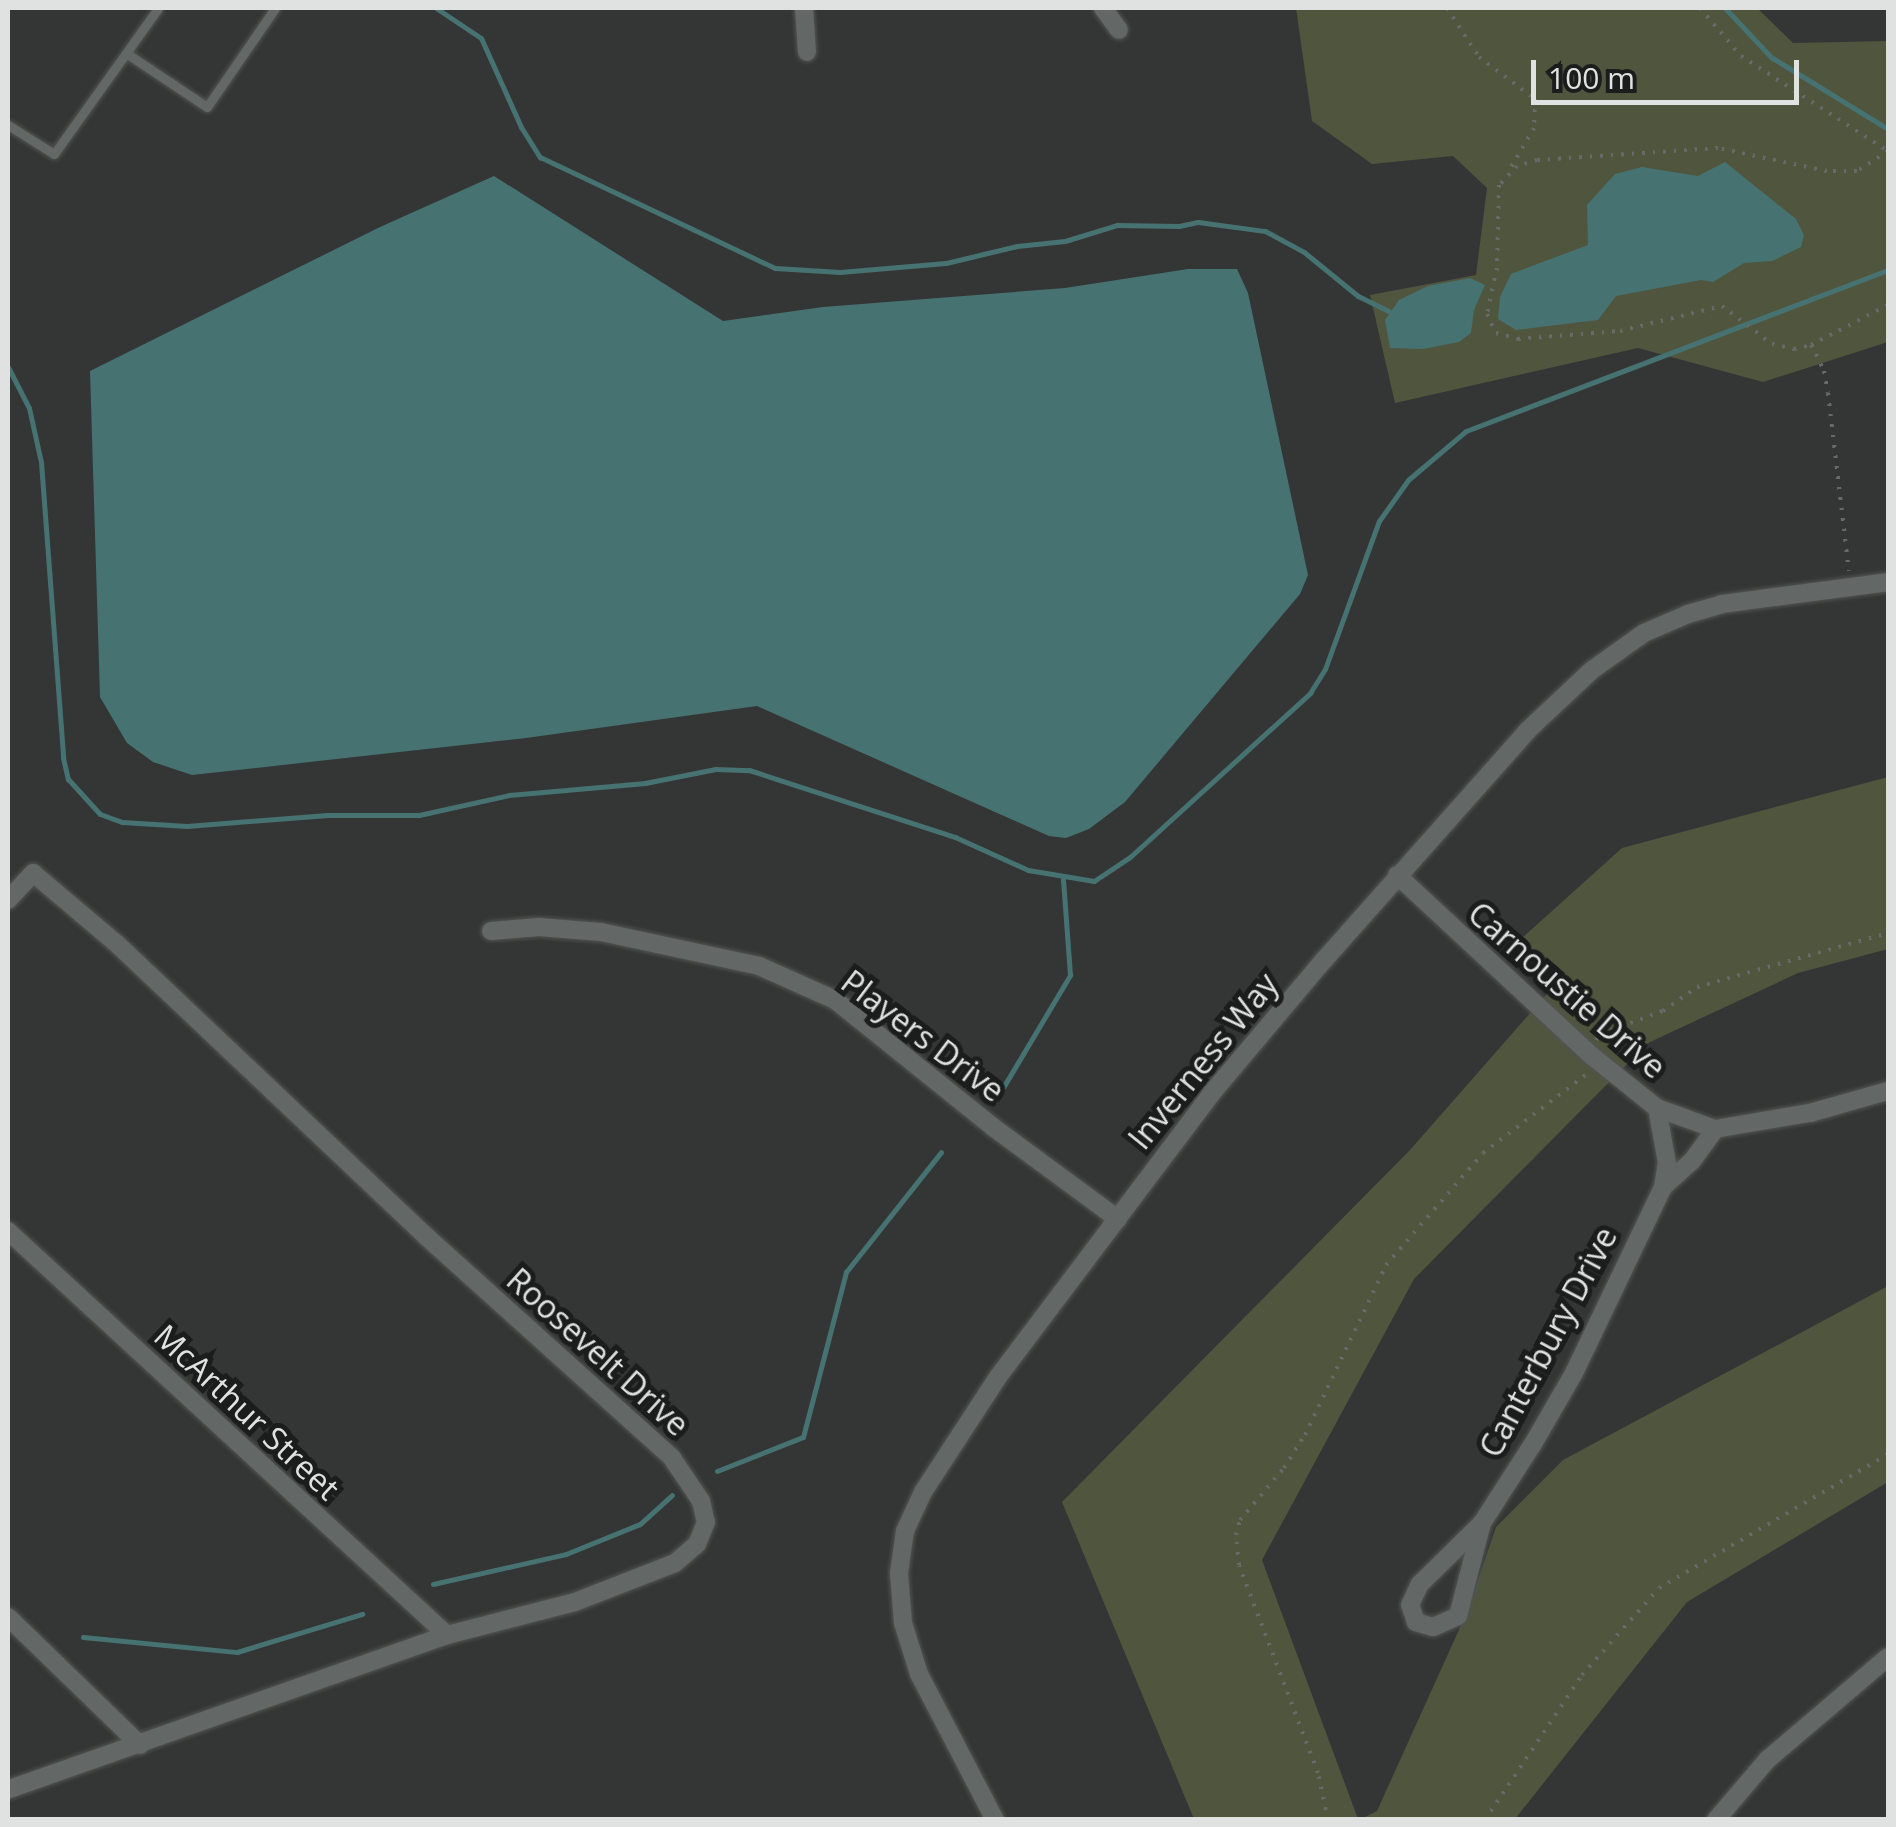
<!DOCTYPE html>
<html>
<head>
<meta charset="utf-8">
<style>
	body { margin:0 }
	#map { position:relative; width:1896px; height:1827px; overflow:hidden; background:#333634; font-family:"Open Sans",sans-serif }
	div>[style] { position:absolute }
	.green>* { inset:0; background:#50553e }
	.water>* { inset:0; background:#477272 }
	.stream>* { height:5px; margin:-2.5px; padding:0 2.5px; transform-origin:2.5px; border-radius:2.5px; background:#477272 }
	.path>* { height:4px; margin-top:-2px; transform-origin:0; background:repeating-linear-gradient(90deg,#676a68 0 2.5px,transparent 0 10.5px) }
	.roads { filter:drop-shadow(0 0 2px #515552) drop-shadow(0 0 2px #515552) }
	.service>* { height:9px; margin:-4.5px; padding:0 4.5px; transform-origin:4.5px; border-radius:4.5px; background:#636765 }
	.minor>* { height:18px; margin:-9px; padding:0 9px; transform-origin:9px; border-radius:9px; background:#636765 }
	span { translate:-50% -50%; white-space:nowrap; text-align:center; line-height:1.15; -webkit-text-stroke:10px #1b1d1c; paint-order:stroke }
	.street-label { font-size:32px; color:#e0e2e1 }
	.frame { position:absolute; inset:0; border:10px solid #e0e2e1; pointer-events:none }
	.scale { position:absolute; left:1531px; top:60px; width:268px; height:45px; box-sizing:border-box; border:5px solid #e0e2e1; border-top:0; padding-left:12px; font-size:30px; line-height:35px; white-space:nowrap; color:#e0e2e1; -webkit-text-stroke:8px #1b1d1c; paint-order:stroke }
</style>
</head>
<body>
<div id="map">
	<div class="green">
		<i style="clip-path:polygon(1296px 8px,1757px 8px,1793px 43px,1888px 41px,1888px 342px,1763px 382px,1638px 348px,1395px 403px,1370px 295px,1476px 275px,1487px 188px,1453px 156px,1372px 164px,1312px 121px)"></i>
		<i style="clip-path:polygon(1888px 777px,1888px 949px,1798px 973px,1648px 1043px,1414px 1279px,1262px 1560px,1358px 1819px,1194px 1819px,1062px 1502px,1410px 1150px,1553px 987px,1522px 938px,1622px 848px)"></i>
		<i style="clip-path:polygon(1888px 1286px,1888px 1482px,1687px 1602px,1515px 1819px,1359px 1820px,1377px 1811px,1467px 1612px,1496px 1527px,1563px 1460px)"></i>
	</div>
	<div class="water">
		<i style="clip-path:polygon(1725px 162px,1796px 219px,1804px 235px,1801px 247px,1772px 261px,1744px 263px,1713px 282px,1701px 280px,1616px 296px,1598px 320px,1516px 330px,1498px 319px,1500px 297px,1511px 274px,1588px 245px,1587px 205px,1615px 174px,1642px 167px,1698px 176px)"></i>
		<i style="clip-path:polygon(494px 176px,723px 321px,823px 307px,1065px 288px,1188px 269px,1237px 269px,1248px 293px,1308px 575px,1300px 594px,1125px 802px,1089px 829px,1066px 838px,1049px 836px,757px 706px,526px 738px,192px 775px,153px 762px,127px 743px,100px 697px,90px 371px,380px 227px)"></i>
		<i style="clip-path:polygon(1470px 278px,1485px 285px,1474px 310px,1471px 333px,1459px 342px,1423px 349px,1390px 348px,1385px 320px,1399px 300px,1428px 286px)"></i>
	</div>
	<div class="stream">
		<i style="left:436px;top:8px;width:54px;rotate:33.7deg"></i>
		<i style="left:481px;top:38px;width:98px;rotate:65.8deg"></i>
		<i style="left:521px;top:127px;width:36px;rotate:58deg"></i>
		<i style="left:540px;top:157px;width:260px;rotate:25.3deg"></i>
		<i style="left:775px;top:268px;width:65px;rotate:3.5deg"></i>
		<i style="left:840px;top:272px;width:106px;rotate:-4.9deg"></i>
		<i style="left:946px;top:263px;width:73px;rotate:-13.5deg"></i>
		<i style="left:1017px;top:246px;width:48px;rotate:-5.9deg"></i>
		<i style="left:1065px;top:241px;width:54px;rotate:-17.1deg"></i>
		<i style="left:1117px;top:225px;width:62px;rotate:0.9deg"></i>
		<i style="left:1179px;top:226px;width:19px;rotate:-12deg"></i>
		<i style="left:1198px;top:222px;width:68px;rotate:7.7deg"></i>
		<i style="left:1265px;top:231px;width:44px;rotate:28.3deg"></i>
		<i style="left:1304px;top:252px;width:70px;rotate:39.2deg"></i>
		<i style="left:1358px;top:296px;width:34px;rotate:26deg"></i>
		<i style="left:1725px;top:8px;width:67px;rotate:46.8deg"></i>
		<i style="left:1771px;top:57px;width:137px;rotate:31.6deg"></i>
		<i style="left:8px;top:367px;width:46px;rotate:62.9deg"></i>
		<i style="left:29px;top:408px;width:55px;rotate:77.5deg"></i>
		<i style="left:41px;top:462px;width:297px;rotate:85.7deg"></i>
		<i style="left:63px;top:758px;width:22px;rotate:77deg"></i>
		<i style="left:68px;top:779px;width:47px;rotate:47.6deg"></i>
		<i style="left:100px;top:814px;width:23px;rotate:20deg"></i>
		<i style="left:122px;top:822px;width:65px;rotate:3.5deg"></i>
		<i style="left:187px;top:826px;width:141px;rotate:-4.5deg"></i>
		<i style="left:328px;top:815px;width:91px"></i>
		<i style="left:419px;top:815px;width:92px;rotate:-12.5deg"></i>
		<i style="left:509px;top:795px;width:137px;rotate:-5deg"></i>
		<i style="left:645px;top:783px;width:72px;rotate:-11.2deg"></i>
		<i style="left:716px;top:769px;width:33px;rotate:2deg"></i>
		<i style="left:749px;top:770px;width:217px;rotate:18deg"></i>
		<i style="left:955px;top:837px;width:80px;rotate:24.3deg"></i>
		<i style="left:1028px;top:870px;width:67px;rotate:9.5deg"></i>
		<i style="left:1094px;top:881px;width:43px;rotate:-33.7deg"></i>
		<i style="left:1130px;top:857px;width:244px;rotate:-42.3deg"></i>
		<i style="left:1310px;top:693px;width:28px;rotate:-58deg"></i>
		<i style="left:1325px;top:669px;width:158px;rotate:-70deg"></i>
		<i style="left:1379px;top:521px;width:50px;rotate:-54.7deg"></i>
		<i style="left:1408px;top:480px;width:76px;rotate:-40.2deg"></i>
		<i style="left:1466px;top:431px;width:452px;rotate:-20.9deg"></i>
		<i style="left:995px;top:1101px;width:147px;rotate:-59.2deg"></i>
		<i style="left:1070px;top:975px;width:96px;rotate:-94.2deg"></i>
		<i style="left:717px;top:1471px;width:92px;rotate:-21.6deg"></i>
		<i style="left:803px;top:1437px;width:171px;rotate:-75.4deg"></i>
		<i style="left:846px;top:1272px;width:153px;rotate:-51.6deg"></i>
		<i style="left:433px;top:1584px;width:136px;rotate:-12.7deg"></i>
		<i style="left:566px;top:1554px;width:80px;rotate:-22.1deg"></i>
		<i style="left:640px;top:1524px;width:43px;rotate:-42.2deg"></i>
		<i style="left:83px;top:1637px;width:155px;rotate:5.6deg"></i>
		<i style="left:237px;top:1652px;width:131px;rotate:-16.9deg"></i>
	</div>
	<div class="path">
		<i style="left:1447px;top:8px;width:59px;rotate:56.9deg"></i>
		<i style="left:1479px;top:57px;width:70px;rotate:36.9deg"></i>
		<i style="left:1535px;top:99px;width:29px;rotate:92deg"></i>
		<i style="left:1534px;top:128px;width:48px;rotate:120.3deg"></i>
		<i style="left:1700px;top:8px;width:63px;rotate:49.5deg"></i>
		<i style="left:1741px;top:56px;width:175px;rotate:32.9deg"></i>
		<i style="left:1888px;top:151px;width:37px;rotate:147deg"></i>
		<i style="left:1857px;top:171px;width:30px;rotate:180deg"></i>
		<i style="left:1827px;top:171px;width:111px;rotate:-168.1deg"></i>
		<i style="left:1718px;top:148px;width:181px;rotate:176.2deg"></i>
		<i style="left:1537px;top:160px;width:21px;rotate:163deg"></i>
		<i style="left:1517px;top:166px;width:26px;rotate:133deg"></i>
		<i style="left:1499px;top:185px;width:83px;rotate:91.4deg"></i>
		<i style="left:1497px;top:268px;width:47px;rotate:102.3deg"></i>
		<i style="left:1487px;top:314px;width:21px;rotate:65deg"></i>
		<i style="left:1496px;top:333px;width:23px;rotate:15deg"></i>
		<i style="left:1518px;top:339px;width:102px;rotate:-4.5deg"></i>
		<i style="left:1620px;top:331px;width:105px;rotate:-13.8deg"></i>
		<i style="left:1722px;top:306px;width:63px;rotate:37.2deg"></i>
		<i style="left:1772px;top:344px;width:23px;rotate:13deg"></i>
		<i style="left:1794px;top:349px;width:17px;rotate:-13deg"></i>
		<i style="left:1811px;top:345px;width:87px;rotate:-27.5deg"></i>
		<i style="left:1811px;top:345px;width:29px;rotate:63deg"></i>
		<i style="left:1824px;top:371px;width:22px;rotate:80deg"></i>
		<i style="left:1828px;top:393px;width:179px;rotate:83.3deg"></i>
		<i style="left:1596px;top:1040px;width:8px;rotate:-50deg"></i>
		<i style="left:1601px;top:1034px;width:66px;rotate:-20.4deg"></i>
		<i style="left:1663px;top:1011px;width:42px;rotate:-35.2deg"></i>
		<i style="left:1697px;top:987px;width:198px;rotate:-15.8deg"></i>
		<i style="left:1328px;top:1820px;width:48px;rotate:-102deg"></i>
		<i style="left:1318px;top:1773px;width:222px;rotate:-110.8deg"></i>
		<i style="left:1239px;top:1565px;width:30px;rotate:-96deg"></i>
		<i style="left:1236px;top:1535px;width:16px;rotate:-75deg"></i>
		<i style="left:1240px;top:1520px;width:68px;rotate:-49.8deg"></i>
		<i style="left:1284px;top:1468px;width:39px;rotate:-58deg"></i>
		<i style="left:1305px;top:1435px;width:188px;rotate:-64.5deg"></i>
		<i style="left:1386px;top:1265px;width:148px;rotate:-49.1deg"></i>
		<i style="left:1483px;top:1153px;width:132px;rotate:-37.3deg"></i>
		<i style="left:1485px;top:1820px;width:174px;rotate:-56.2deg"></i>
		<i style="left:1582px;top:1675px;width:116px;rotate:-48.5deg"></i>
		<i style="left:1659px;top:1588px;width:265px;rotate:-30.3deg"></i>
	</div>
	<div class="roads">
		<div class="service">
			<i style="left:126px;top:53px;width:97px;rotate:33.7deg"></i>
			<i style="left:207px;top:107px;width:120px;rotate:-55.5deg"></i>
			<i style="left:8px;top:125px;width:54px;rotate:32.2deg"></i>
			<i style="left:54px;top:154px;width:179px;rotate:-54.5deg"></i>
		</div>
		<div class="minor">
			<i style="left:804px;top:8px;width:44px;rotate:86.1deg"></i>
			<i style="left:1103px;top:8px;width:27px;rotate:54deg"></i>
			<i style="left:1397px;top:875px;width:266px;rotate:42.9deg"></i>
			<i style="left:1592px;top:1056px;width:83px;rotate:38.7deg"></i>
			<i style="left:1657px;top:1108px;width:62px;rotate:19.9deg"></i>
			<i style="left:1715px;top:1129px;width:96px;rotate:-9.6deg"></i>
			<i style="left:1810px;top:1113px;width:81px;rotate:-15.8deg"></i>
			<i style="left:8px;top:900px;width:37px;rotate:-47deg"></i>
			<i style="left:33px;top:873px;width:110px;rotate:40.2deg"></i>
			<i style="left:117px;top:944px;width:428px;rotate:43.4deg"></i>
			<i style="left:428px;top:1238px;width:329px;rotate:42deg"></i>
			<i style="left:672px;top:1458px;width:52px;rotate:56deg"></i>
			<i style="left:701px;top:1501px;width:22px;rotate:77deg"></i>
			<i style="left:706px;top:1522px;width:24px;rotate:112deg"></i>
			<i style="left:697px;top:1544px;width:29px;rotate:139deg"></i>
			<i style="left:675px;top:1563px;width:107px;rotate:158.7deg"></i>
			<i style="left:575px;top:1602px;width:132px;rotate:165.5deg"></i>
			<i style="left:447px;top:1635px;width:466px;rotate:160.6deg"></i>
			<i style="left:491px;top:931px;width:48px;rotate:-4.8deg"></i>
			<i style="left:539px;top:927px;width:62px;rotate:4.6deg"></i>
			<i style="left:601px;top:932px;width:162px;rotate:12.1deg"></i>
			<i style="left:759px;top:966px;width:83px;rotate:24.1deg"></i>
			<i style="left:835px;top:1000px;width:203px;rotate:38.8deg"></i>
			<i style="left:993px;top:1127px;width:155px;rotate:36.4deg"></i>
			<i style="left:1663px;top:1187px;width:39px;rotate:-42deg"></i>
			<i style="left:1692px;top:1161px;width:39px;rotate:-54deg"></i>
			<i style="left:8px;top:1231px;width:597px;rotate:42.62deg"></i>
			<i style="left:1482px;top:1523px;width:96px;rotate:104.5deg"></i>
			<i style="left:1458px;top:1616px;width:27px;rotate:156deg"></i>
			<i style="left:1433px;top:1627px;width:18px;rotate:-164deg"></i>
			<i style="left:1416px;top:1622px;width:18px;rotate:-109deg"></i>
			<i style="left:1410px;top:1605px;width:23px;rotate:-65deg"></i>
			<i style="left:1420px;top:1584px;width:87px;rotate:-44.5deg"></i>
			<i style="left:1482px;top:1523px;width:94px;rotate:-57.2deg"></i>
			<i style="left:1533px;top:1444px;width:82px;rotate:-60deg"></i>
			<i style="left:1574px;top:1373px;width:206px;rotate:-64.4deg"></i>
			<i style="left:1663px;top:1187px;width:24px;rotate:-81deg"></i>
			<i style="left:1667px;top:1163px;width:56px;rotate:-100.3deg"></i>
			<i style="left:8px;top:1617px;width:184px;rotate:44.1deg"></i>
			<i style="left:995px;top:1820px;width:165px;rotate:-117.5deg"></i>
			<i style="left:919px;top:1674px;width:53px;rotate:-107.4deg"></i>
			<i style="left:903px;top:1623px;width:50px;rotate:-94.6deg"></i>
			<i style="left:899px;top:1573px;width:42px;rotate:-81.9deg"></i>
			<i style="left:905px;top:1531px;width:43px;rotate:-65.2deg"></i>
			<i style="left:923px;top:1492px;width:137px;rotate:-56.9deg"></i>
			<i style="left:998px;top:1377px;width:354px;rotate:-53deg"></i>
			<i style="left:1211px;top:1094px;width:175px;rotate:-49.9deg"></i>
			<i style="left:1324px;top:960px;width:306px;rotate:-48.4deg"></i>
			<i style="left:1527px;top:731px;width:89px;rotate:-43.2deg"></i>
			<i style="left:1592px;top:670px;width:64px;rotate:-35.4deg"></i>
			<i style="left:1644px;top:633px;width:48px;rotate:-23.4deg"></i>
			<i style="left:1688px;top:614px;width:35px;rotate:-16deg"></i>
			<i style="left:1722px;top:604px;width:167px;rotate:-7.5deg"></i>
			<i style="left:1716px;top:1820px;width:79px;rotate:-49.6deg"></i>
			<i style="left:1767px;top:1760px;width:159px;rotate:-40.4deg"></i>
		</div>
	</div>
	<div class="street-label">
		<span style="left:1567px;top:990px;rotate:41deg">Carnoustie Drive</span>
		<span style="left:923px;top:1036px;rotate:37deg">Players Drive</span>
		<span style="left:1203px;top:1061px;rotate:-51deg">Inverness Way</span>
		<span style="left:1548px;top:1342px;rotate:-62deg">Canterbury Drive</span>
		<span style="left:598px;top:1352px;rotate:42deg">Roosevelt Drive</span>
		<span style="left:247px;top:1412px;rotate:43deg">McArthur Street</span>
	</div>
	<div class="frame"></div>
	<div class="scale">100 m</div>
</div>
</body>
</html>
